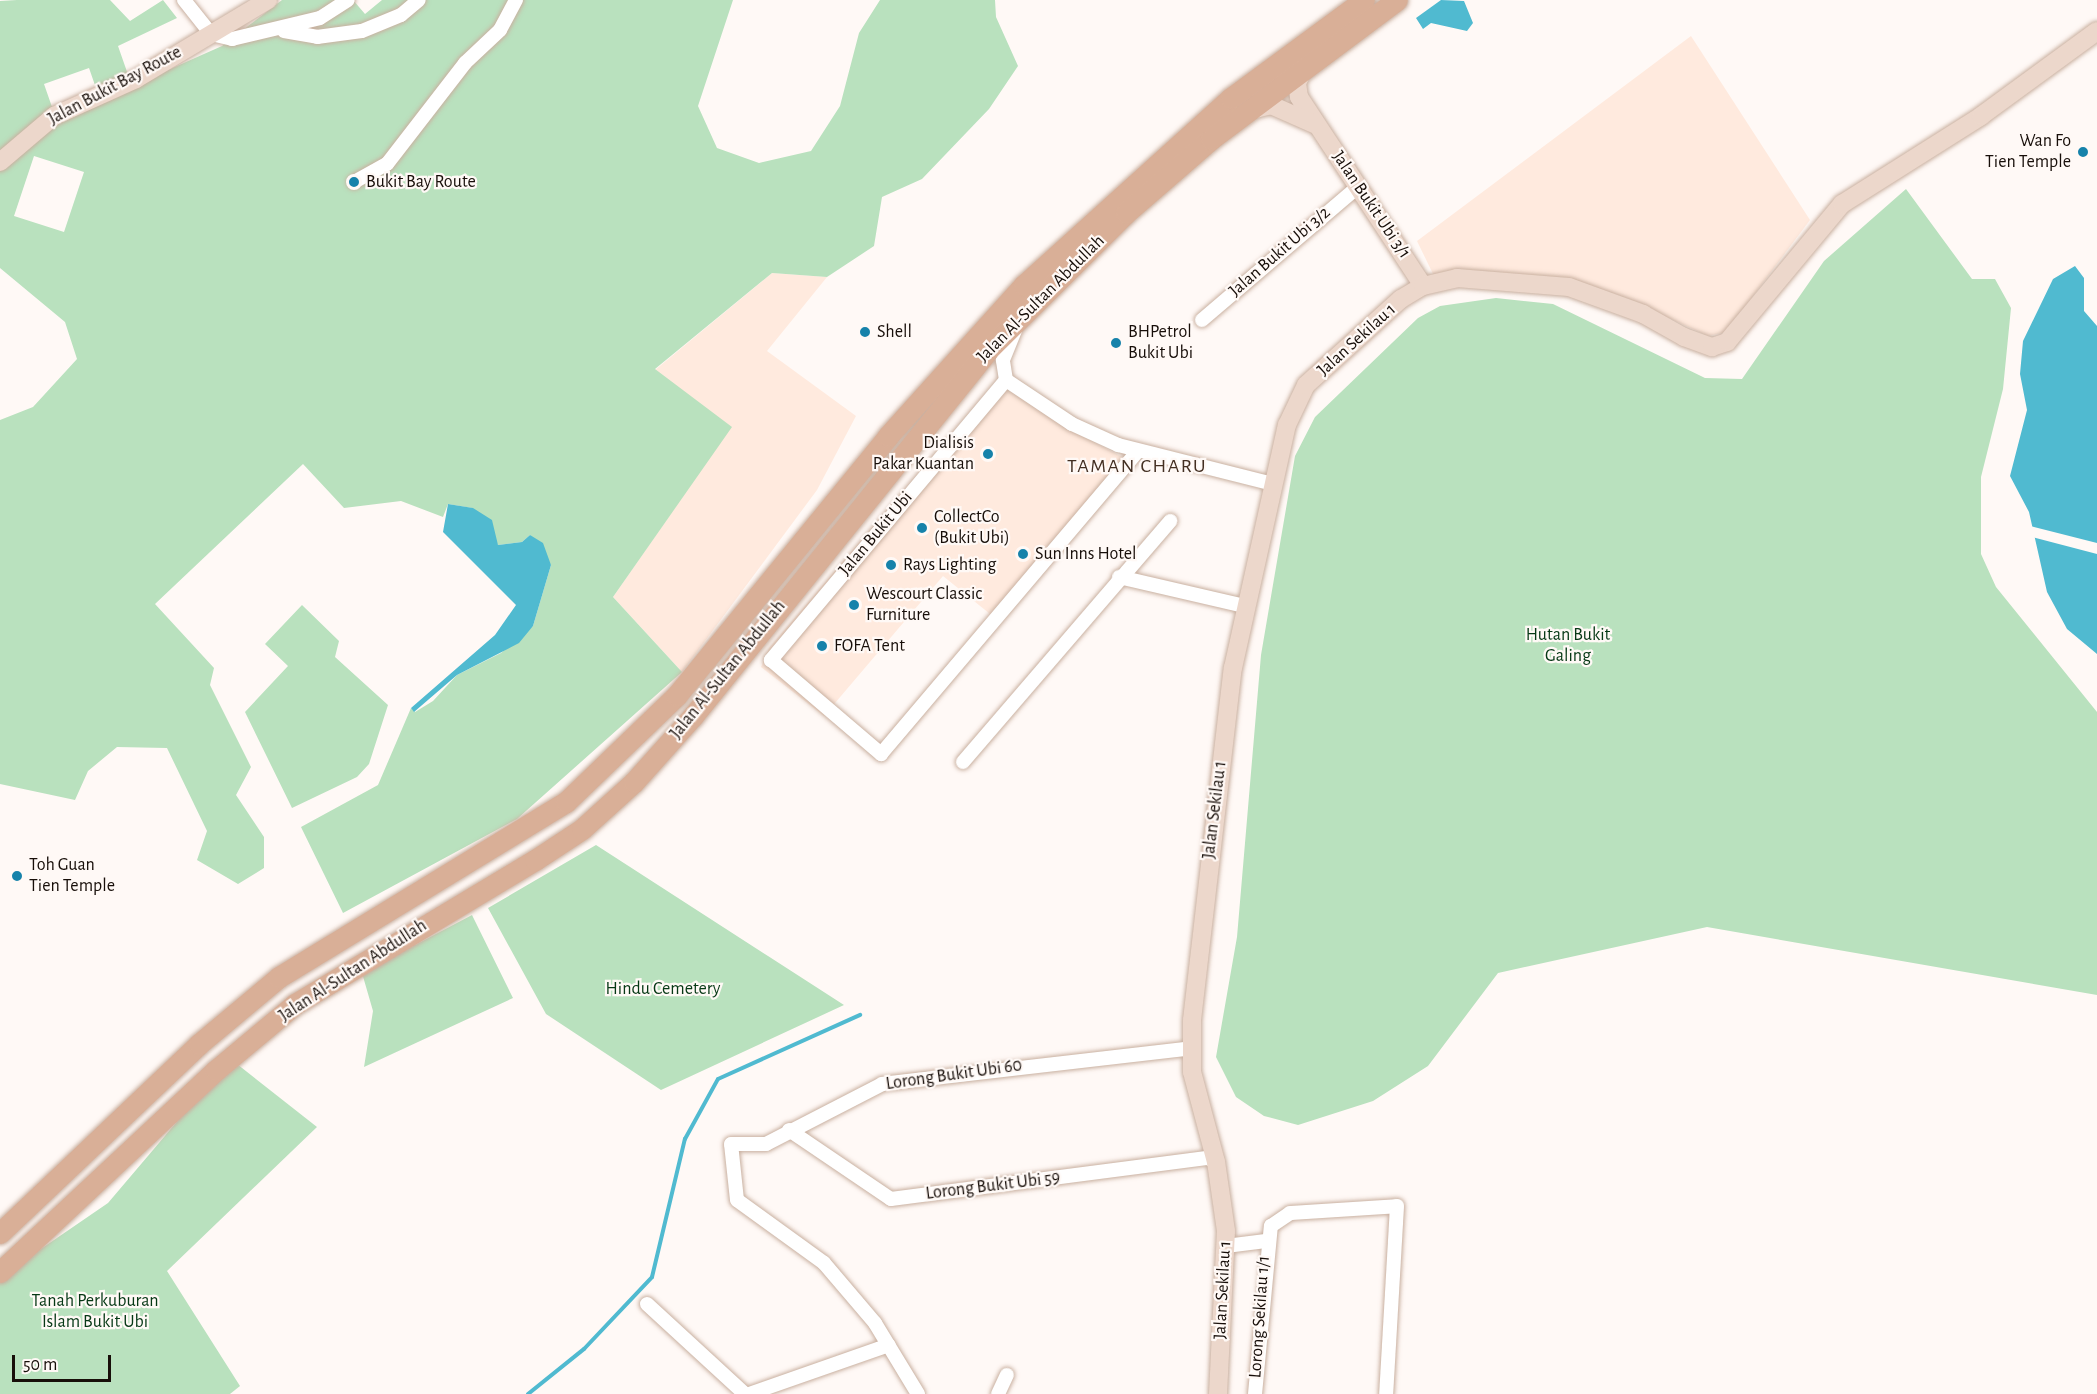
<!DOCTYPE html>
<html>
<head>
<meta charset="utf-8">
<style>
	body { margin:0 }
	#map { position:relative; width:2097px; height:1394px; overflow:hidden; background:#fff9f6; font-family:"Alegreya Sans",sans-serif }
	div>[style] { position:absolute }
	.built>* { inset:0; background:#ffeade }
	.green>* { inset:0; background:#b9e1be }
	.water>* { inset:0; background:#50bad0 }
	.pier>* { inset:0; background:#fff9f6 }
	.stream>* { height:4px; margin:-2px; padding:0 2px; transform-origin:2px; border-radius:2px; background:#50bad0 }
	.roads { filter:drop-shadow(0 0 2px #c9b0a0) drop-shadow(0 0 2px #c9b0a0) }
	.street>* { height:14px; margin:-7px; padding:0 7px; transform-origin:7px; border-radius:7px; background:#fff }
	.secondary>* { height:18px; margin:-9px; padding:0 9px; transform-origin:9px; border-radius:9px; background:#ecd7cb }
	.primary>* { height:21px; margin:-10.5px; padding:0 10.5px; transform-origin:10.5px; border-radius:10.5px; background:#d9af97 }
	.dots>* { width:16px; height:16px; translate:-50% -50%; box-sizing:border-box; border:3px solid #fff9f6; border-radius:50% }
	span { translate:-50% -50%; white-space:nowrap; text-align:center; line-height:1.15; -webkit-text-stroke:4.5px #fff9f6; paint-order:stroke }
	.street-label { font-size:18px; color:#170e09 }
	.poi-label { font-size:18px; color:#170e09 }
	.right { translate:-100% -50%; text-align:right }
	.left { translate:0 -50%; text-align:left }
	.park-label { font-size:18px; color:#063815 }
	.neighbourhood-label { font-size:20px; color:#432f22; letter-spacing:1.5px }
	.scale { position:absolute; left:12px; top:1355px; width:99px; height:27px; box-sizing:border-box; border:3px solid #170e09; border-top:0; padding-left:8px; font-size:18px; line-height:21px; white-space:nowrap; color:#170e09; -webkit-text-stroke:4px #fff9f6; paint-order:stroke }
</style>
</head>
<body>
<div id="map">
	<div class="built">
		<i style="clip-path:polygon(1691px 36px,1810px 220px,1726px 332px,1708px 336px,1634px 302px,1434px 276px,1417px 241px)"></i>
		<i style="clip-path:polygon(772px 273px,827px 277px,767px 351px,856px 416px,817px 490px,682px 672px,613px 597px,731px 427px,655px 370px)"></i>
		<i style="clip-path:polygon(998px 380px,1065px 427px,1126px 459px,995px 618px,943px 576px,824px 716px,761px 667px,769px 648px)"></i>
	</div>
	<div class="green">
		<i style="clip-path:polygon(evenodd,17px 0,110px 0,130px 21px,163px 0,177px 18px,118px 46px,132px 86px,222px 46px,282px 0,353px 0,365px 14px,382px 0,733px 0,698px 106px,717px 148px,759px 163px,811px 151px,840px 106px,859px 33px,880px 0,995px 0,996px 17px,1018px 66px,989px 109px,922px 179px,882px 197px,874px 246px,827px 277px,772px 273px,655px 369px,732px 427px,613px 597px,682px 672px,517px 819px,343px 913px,301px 827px,378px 785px,411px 708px,415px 712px,433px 701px,457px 675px,501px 653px,533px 626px,551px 565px,530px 535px,522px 542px,498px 545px,472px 508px,448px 504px,443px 517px,401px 501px,344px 508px,303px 464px,155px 604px,214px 668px,210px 685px,251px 767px,236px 795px,264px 837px,264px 868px,238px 884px,197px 860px,207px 831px,167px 748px,117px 747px,88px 771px,75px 800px,0 784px,0 420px,33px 407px,77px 359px,65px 322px,0 268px,0 1px,17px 0,89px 68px,97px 91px,52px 107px,44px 84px,89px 68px,17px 0,34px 156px,84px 172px,64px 232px,14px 216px,34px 156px)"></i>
		<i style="clip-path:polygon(1906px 189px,1972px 279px,1995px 279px,2011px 308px,2003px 389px,1981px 477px,1981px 554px,1996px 587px,2097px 712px,2097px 995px,1707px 927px,1498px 973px,1428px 1066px,1373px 1101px,1298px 1125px,1264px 1116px,1236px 1097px,1216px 1057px,1237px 937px,1261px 655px,1295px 456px,1315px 417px,1418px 318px,1440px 306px,1496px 298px,1553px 304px,1705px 378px,1742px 379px,1824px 261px)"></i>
		<i style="clip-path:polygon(302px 605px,339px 641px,335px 657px,388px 705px,369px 764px,357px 777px,292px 808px,245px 712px,288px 666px,265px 644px)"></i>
		<i style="clip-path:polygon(596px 845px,768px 956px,844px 1005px,661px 1090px,546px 1014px,488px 908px)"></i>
		<i style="clip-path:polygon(472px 915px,513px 998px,364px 1067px,373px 1011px,362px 973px)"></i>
		<i style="clip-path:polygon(237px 1064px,317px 1127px,167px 1271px,240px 1386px,230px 1394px,0 1394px,0 1277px,108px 1203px,198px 1097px)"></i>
	</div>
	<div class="water">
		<i style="clip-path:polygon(1441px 0,1464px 1px,1473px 23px,1467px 31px,1431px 23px,1423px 29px,1416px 18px)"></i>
		<i style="clip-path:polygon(2075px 266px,2084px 278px,2084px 311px,2097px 326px,2097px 654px,2067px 629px,2047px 592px,2029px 512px,2010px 476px,2027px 410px,2020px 374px,2023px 341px,2053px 279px)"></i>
		<i style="clip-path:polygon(448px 504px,473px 508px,492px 520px,498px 545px,522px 542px,530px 535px,543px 543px,551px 565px,533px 626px,519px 643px,457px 675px,414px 712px,411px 708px,495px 635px,516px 605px,443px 532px)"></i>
	</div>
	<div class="pier">
		<i style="clip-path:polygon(2026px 525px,2097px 543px,2097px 554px,2028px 536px)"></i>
	</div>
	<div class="stream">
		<i style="left:528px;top:1394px;width:72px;rotate:-38.8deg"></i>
		<i style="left:584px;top:1349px;width:99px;rotate:-46.6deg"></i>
		<i style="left:652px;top:1277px;width:142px;rotate:-76.6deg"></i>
		<i style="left:685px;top:1139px;width:68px;rotate:-61.2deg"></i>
		<i style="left:718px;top:1079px;width:156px;rotate:-24.3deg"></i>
	</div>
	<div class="roads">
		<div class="street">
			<i style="left:184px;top:0;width:43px;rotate:51.5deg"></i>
			<i style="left:211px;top:34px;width:22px;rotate:13deg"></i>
			<i style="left:232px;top:39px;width:90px;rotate:-13.4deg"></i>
			<i style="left:320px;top:18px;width:33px;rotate:-33deg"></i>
			<i style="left:284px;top:31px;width:34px;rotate:10deg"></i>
			<i style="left:317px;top:37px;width:45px;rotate:-7.6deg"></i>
			<i style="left:362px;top:31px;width:42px;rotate:-22.3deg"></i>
			<i style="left:401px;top:15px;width:23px;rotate:-40deg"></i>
			<i style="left:354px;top:182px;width:38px;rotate:-29deg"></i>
			<i style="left:387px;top:164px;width:128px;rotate:-52.3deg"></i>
			<i style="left:465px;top:63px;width:48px;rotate:-43.3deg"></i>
			<i style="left:500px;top:30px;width:34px;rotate:-62deg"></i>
			<i style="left:1202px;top:320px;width:206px;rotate:-40.5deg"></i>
			<i style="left:1006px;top:380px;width:366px;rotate:130deg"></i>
			<i style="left:771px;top:660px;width:145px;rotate:40.5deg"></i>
			<i style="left:881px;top:754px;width:396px;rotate:-49.7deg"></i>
			<i style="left:1006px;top:380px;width:79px;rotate:33.7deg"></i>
			<i style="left:1072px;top:424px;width:51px;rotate:24.5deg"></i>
			<i style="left:1118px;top:445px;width:160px;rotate:14.1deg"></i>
			<i style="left:1006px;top:380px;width:20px;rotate:-99deg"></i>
			<i style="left:1003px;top:360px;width:31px;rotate:-68deg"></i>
			<i style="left:1119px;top:577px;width:129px;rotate:13deg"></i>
			<i style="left:963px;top:762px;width:318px;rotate:-49.3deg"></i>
			<i style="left:789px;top:1130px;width:123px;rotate:34.1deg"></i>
			<i style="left:891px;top:1199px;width:320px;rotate:-7.4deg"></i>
			<i style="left:1208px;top:1158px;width:9px;rotate:27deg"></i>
			<i style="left:1226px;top:1246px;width:40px;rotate:-7.1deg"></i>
			<i style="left:647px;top:1304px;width:133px;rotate:42.6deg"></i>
			<i style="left:749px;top:1394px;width:148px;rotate:-19.3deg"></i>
			<i style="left:918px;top:1394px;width:83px;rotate:-121.2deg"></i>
			<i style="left:875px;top:1323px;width:79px;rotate:-130.4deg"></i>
			<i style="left:824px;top:1263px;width:107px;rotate:-144.1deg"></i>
			<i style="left:737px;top:1200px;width:56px;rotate:-96.1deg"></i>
			<i style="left:731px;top:1144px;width:35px"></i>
			<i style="left:766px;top:1144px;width:131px;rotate:-27.3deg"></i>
			<i style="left:882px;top:1084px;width:311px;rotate:-6.6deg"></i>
			<i style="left:998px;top:1394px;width:21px;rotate:-65deg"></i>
			<i style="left:1255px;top:1394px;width:169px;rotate:-84.6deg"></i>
			<i style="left:1271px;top:1226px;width:23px;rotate:-34deg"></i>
			<i style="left:1290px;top:1213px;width:107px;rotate:-3.7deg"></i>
			<i style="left:1397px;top:1206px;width:188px;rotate:93.3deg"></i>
		</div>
		<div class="secondary">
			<i style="left:1305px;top:67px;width:18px;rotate:117deg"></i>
			<i style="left:1297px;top:83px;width:14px;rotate:82deg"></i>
			<i style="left:1299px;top:97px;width:226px;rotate:56.7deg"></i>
			<i style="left:1251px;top:110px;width:21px;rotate:-14deg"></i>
			<i style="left:1271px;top:105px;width:47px;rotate:23.8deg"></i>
			<i style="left:0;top:162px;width:71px;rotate:-40.4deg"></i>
			<i style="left:54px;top:116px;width:90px;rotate:-24.3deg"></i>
			<i style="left:136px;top:79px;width:154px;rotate:-30.9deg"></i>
			<i style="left:1218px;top:1394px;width:163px;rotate:-87.2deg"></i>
			<i style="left:1226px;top:1231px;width:70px;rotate:-98.2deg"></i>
			<i style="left:1216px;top:1162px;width:93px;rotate:-104.9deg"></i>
			<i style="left:1192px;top:1072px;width:52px;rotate:-90deg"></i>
			<i style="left:1192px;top:1020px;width:354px;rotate:-83.4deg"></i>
			<i style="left:1233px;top:668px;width:249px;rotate:-77.5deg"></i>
			<i style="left:1287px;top:425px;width:44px;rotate:-64.6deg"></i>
			<i style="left:1306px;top:385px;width:128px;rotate:-42.2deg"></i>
			<i style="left:1401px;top:299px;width:26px;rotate:-31deg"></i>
			<i style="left:1423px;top:286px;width:35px;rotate:-13deg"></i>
			<i style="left:1457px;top:278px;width:112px;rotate:4.6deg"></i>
			<i style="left:1569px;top:287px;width:79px;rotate:20deg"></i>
			<i style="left:1643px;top:314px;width:47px;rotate:29.3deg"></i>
			<i style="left:1684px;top:337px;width:30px;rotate:20deg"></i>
			<i style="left:1712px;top:347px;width:16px;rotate:-18deg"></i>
			<i style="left:1727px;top:342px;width:180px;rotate:-50.2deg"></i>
			<i style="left:1842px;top:204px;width:165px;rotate:-32.3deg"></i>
			<i style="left:1981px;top:116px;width:144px;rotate:-36.2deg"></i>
		</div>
		<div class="primary">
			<i style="left:0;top:1233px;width:274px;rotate:-43.5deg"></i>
			<i style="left:199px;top:1044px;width:104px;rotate:-39.9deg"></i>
			<i style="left:279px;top:977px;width:336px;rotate:-31.4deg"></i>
			<i style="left:566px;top:802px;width:154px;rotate:-43.9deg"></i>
			<i style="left:677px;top:695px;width:334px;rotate:-50.8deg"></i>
			<i style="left:888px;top:436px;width:203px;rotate:-48deg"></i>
			<i style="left:1024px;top:285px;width:279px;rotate:-42.1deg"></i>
			<i style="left:1231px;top:98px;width:165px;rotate:-36.4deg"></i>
			<i style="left:0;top:1272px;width:296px;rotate:-43.1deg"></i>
			<i style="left:216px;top:1070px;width:103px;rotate:-39.9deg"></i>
			<i style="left:295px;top:1004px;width:280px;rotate:-31deg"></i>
			<i style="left:535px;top:860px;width:56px;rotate:-33.4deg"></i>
			<i style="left:582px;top:829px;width:70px;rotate:-42.1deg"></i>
			<i style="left:634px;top:782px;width:89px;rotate:-48.2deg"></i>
			<i style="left:693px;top:716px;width:469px;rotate:-51.1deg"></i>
			<i style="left:987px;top:351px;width:196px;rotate:-44.8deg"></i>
			<i style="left:1126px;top:213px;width:113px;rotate:-41deg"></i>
			<i style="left:1211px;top:139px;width:232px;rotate:-36.8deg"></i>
		</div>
	</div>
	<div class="dots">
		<i style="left:2083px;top:152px;background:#1682aa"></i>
		<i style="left:354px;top:182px;background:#1682aa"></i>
		<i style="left:865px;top:332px;background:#1682aa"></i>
		<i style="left:1116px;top:343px;background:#1682aa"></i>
		<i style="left:988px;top:454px;background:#1682aa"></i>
		<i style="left:922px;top:528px;background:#1682aa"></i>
		<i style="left:1023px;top:554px;background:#1682aa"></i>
		<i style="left:891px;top:565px;background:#1682aa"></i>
		<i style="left:854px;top:605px;background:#1682aa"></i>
		<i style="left:822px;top:646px;background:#1682aa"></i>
		<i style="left:17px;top:876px;background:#1682aa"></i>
	</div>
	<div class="street-label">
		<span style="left:115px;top:86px;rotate:-28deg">Jalan Bukit Bay Route</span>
		<span style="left:1371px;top:205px;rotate:56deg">Jalan Bukit Ubi 3/1</span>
		<span style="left:1280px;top:252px;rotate:-41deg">Jalan Bukit Ubi 3/2</span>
		<span style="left:1041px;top:299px;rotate:-45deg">Jalan Al-Sultan Abdullah</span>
		<span style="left:1357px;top:340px;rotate:-42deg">Jalan Sekilau 1</span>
		<span style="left:876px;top:534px;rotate:-50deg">Jalan Bukit Ubi</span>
		<span style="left:728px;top:670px;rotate:-51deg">Jalan Al-Sultan Abdullah</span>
		<span style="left:1215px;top:810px;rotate:-83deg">Jalan Sekilau 1</span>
		<span style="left:353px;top:971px;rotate:-33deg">Jalan Al-Sultan Abdullah</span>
		<span style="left:954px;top:1075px;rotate:-8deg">Lorong Bukit Ubi 60</span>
		<span style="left:993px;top:1186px;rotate:-7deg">Lorong Bukit Ubi 59</span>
		<span style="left:1223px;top:1290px;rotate:-87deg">Jalan Sekilau 1</span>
		<span style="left:1260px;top:1317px;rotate:-86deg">Lorong Sekilau 1/1</span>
	</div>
	<div class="poi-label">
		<span class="right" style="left:2071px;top:152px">Wan Fo<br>Tien Temple</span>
		<span class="left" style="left:366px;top:182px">Bukit Bay Route</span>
		<span class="left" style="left:877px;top:332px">Shell</span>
		<span class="left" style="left:1128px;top:343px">BHPetrol<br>Bukit Ubi</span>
		<span class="right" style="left:974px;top:454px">Dialisis<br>Pakar Kuantan</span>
		<span class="left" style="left:934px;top:528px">CollectCo<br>(Bukit Ubi)</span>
		<span class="left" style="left:1035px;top:554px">Sun Inns Hotel</span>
		<span class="left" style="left:903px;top:565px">Rays Lighting</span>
		<span class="left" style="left:866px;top:605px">Wescourt Classic<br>Furniture</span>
		<span class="left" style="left:834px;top:646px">FOFA Tent</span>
		<span class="left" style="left:29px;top:876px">Toh Guan<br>Tien Temple</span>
	</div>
	<div class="park-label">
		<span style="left:1568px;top:646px">Hutan Bukit<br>Galing</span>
		<span style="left:663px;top:989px">Hindu Cemetery</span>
		<span style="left:95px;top:1312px">Tanah Perkuburan<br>Islam Bukit Ubi</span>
	</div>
	<div class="neighbourhood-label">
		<span style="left:1137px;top:466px">TAMAN CHARU</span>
	</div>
	<div class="scale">50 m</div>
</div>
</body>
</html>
